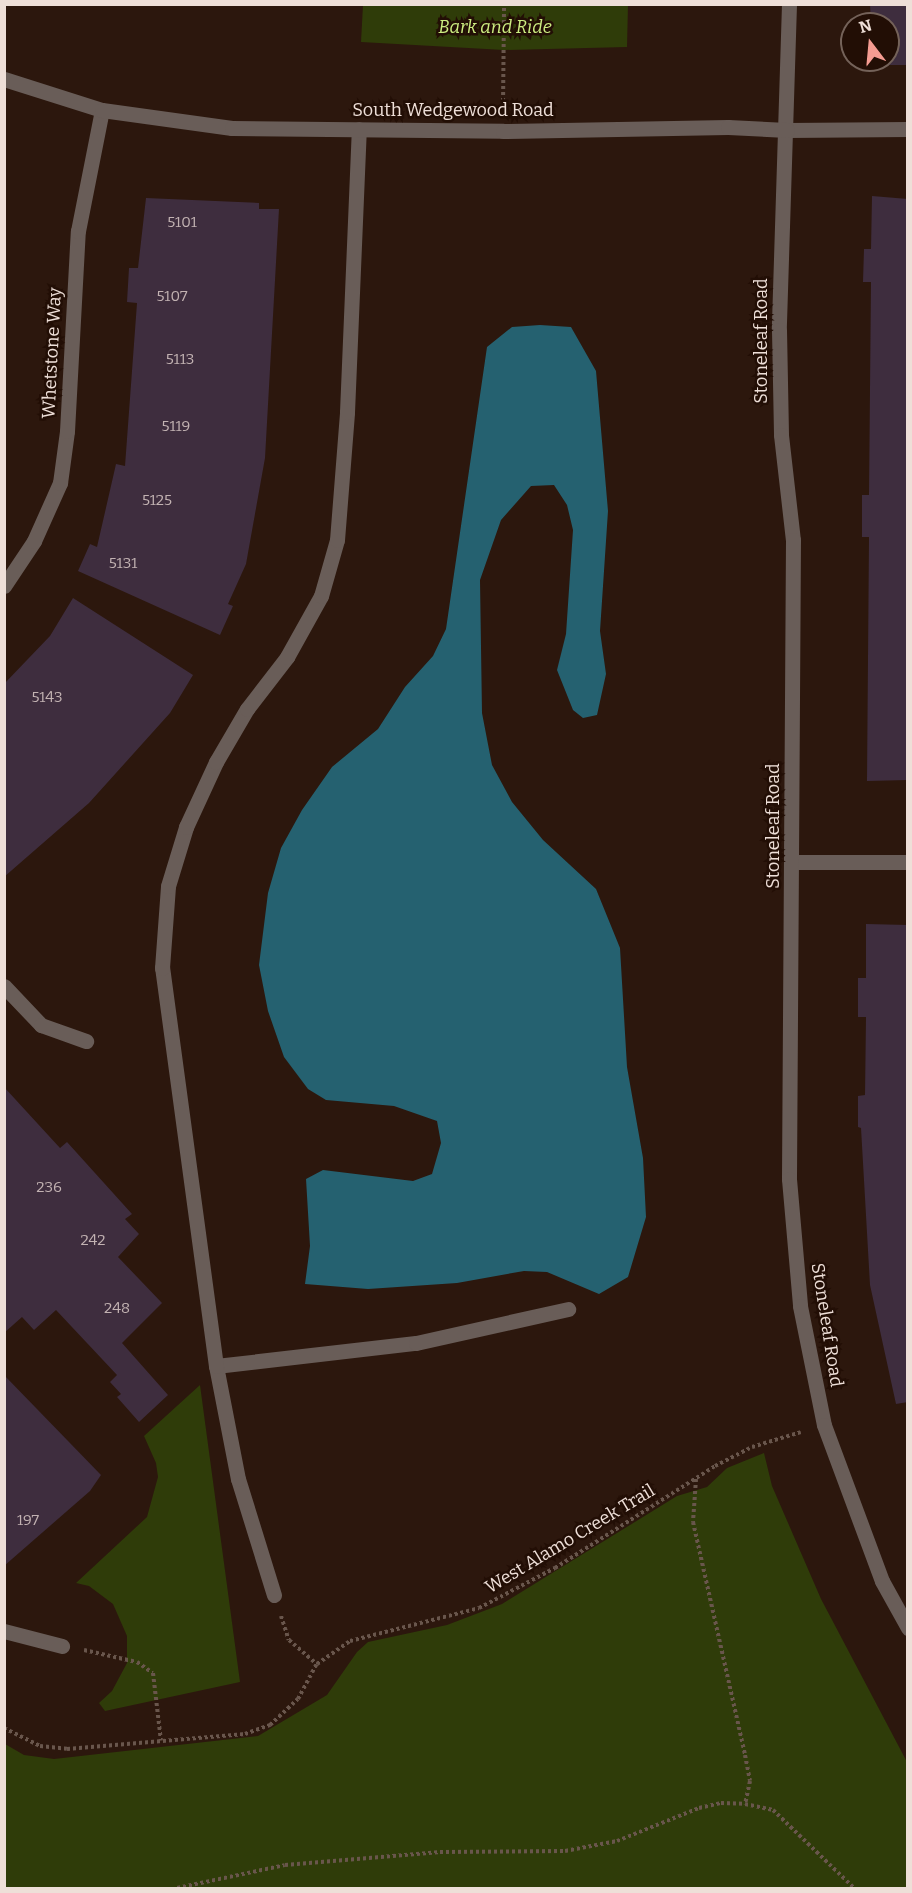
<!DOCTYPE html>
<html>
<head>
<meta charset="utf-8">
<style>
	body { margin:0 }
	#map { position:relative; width:912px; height:1893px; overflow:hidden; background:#2c170d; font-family:Bitter,serif }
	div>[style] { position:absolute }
	.green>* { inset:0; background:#2f3c09 }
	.water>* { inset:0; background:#256170 }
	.building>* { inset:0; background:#3e2d3e }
	.path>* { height:4px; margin-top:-2px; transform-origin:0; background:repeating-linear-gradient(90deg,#69564c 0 3px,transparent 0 6px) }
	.service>* { height:15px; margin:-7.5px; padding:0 7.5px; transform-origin:7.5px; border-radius:7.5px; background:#695d58 }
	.minor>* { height:15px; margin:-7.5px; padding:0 7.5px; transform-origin:7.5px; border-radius:7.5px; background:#695d58 }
	.tertiary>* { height:15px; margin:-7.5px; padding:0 7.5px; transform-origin:7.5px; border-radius:7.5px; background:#695d58 }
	span { translate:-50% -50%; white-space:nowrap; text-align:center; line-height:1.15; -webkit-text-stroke:5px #220e05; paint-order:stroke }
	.number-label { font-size:15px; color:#c2b2b2 }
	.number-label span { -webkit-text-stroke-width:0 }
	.park-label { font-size:18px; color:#cced81; font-style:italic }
	.street-label { font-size:18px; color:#eedfd8 }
	.frame { position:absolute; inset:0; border:6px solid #eedfd8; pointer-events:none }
	.north { position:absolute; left:840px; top:12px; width:60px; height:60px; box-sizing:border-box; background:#220e05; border:2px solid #746259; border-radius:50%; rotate:344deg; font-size:16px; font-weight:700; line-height:24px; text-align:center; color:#eedfd8 }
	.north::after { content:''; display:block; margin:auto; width:21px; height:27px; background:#f59c92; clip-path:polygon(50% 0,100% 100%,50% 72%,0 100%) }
</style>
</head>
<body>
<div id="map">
	<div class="green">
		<i style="clip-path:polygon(363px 5px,628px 5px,627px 47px,504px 50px,361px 42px)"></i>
		<i style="clip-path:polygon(200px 1385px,240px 1682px,105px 1711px,99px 1703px,112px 1691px,127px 1663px,127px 1636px,113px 1604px,89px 1586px,76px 1583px,147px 1517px,158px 1477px,156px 1463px,144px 1436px)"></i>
		<i style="clip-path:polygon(764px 1453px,772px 1486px,821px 1599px,907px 1762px,907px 1888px,5px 1888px,5px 1744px,24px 1755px,54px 1759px,258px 1736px,327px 1695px,357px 1652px,368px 1642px,447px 1625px,502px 1604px,677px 1496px,707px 1487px,727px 1468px)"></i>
	</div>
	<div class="water">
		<i style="clip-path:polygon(540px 325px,571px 327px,596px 371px,608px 511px,600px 631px,606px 674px,597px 715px,583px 718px,573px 710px,557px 670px,566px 634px,573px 530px,567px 505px,554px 485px,531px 486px,501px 520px,480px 580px,482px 713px,492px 765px,512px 802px,543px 840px,596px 889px,620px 948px,627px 1067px,643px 1158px,646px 1217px,628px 1277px,599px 1294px,547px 1272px,524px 1271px,457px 1283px,368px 1289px,305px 1284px,310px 1246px,306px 1179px,323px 1170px,413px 1181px,432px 1174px,441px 1143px,437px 1121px,394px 1106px,326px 1100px,308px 1089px,284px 1057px,268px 1011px,259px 965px,268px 893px,281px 848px,302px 810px,332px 767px,378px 729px,405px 687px,433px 656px,446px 629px,487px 347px,512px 327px)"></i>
	</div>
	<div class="building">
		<i style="clip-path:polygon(870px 4px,908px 4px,908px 65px,871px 65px,871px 60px,888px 60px,888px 24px,871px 24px)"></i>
		<i style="clip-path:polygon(872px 196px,908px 199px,908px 780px,867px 781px,869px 537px,862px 537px,862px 495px,869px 495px,871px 282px,863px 282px,864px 249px,871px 249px)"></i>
		<i style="clip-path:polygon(146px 198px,259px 203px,259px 209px,279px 209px,265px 458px,246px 564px,228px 604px,233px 606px,220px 635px,78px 571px,90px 544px,97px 547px,116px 464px,125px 466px,137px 303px,127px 302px,129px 268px,138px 268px)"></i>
		<i style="clip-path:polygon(73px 598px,193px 675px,170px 713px,89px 803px,4px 877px,4px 684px,50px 636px)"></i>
		<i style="clip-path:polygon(866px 924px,908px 925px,908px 1402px,896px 1404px,870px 1285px,861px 1128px,858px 1127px,858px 1096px,865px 1095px,866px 1017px,858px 1017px,858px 978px,866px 978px)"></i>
		<i style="clip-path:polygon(4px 1087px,60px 1148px,67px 1142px,132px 1214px,125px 1219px,139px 1234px,118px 1257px,162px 1303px,122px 1343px,168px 1395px,139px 1422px,117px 1397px,121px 1394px,110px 1382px,117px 1375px,56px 1310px,34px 1330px,22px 1317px,4px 1333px)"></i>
		<i style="clip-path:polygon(4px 1375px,101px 1475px,90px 1491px,4px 1566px)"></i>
	</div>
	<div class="path">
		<i style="left:503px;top:107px;width:103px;rotate:-89.4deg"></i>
		<i style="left:696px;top:1479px;width:43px;rotate:94deg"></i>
		<i style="left:693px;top:1522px;width:239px;rotate:77.4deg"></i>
		<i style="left:745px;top:1755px;width:26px;rotate:79deg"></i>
		<i style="left:750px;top:1781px;width:24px;rotate:102deg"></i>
		<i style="left:281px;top:1616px;width:25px;rotate:72deg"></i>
		<i style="left:289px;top:1640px;width:37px;rotate:41deg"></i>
		<i style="left:84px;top:1650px;width:54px;rotate:12.8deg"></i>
		<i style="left:137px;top:1662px;width:19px;rotate:35deg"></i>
		<i style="left:153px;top:1673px;width:68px;rotate:83.3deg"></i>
		<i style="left:4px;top:1728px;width:40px;rotate:26.6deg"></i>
		<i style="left:40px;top:1746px;width:27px;rotate:6deg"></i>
		<i style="left:67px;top:1749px;width:179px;rotate:-4.8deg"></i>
		<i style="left:245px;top:1734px;width:27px;rotate:-20deg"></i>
		<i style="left:270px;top:1725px;width:38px;rotate:-43deg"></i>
		<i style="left:298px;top:1699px;width:40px;rotate:-62deg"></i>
		<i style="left:317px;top:1664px;width:40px;rotate:-34.9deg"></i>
		<i style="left:350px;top:1641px;width:133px;rotate:-14.3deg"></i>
		<i style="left:479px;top:1608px;width:86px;rotate:-27.8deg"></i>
		<i style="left:555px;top:1568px;width:190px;rotate:-32.5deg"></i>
		<i style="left:715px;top:1466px;width:42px;rotate:-27.2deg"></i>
		<i style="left:752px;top:1447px;width:51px;rotate:-17deg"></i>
		<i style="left:177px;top:1888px;width:110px;rotate:-12deg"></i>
		<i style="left:285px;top:1865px;width:156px;rotate:-4.8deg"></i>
		<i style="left:440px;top:1852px;width:125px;rotate:-0.5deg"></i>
		<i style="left:565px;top:1851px;width:53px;rotate:-10.9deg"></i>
		<i style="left:617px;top:1841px;width:88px;rotate:-21.9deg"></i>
		<i style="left:699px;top:1808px;width:23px;rotate:-13deg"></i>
		<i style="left:721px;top:1803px;width:24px;rotate:2deg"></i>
		<i style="left:745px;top:1804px;width:29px;rotate:12deg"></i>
		<i style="left:773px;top:1810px;width:112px;rotate:43.9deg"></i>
	</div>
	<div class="service">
		<i style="left:216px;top:1366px;width:201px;rotate:-6.6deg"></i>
		<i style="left:416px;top:1343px;width:156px;rotate:-12.6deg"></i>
		<i style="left:274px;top:1595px;width:121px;rotate:-107.2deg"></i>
		<i style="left:238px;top:1479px;width:115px;rotate:-101deg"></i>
		<i style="left:216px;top:1366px;width:402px;rotate:-97.7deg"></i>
		<i style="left:162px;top:968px;width:82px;rotate:-85.8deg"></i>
		<i style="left:168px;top:886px;width:62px;rotate:-73deg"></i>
		<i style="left:186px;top:827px;width:72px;rotate:-65.2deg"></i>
		<i style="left:216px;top:762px;width:61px;rotate:-59.7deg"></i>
		<i style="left:247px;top:709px;width:66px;rotate:-52.4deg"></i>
		<i style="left:287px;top:657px;width:70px;rotate:-60.9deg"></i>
		<i style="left:321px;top:596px;width:58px;rotate:-74.1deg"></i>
		<i style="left:337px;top:540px;width:128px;rotate:-85.5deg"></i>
		<i style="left:347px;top:412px;width:283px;rotate:-87.6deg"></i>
	</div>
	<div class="minor">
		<i style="left:787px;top:130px;width:121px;rotate:-0.5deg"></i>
		<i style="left:4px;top:586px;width:54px;rotate:-56.3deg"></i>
		<i style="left:34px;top:541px;width:64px;rotate:-65.9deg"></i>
		<i style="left:60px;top:483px;width:52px;rotate:-82.3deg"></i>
		<i style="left:67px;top:431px;width:200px;rotate:-86.9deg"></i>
		<i style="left:78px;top:231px;width:123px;rotate:-78.8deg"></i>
		<i style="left:792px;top:862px;width:116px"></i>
		<i style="left:4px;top:986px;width:54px;rotate:46.5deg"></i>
		<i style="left:41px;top:1025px;width:48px;rotate:19.6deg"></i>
		<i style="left:4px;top:1631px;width:60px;rotate:14.5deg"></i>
	</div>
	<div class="tertiary">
		<i style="left:789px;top:4px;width:326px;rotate:91.8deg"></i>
		<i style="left:779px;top:330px;width:105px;rotate:88.9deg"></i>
		<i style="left:781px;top:435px;width:106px;rotate:83.5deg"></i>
		<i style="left:793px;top:540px;width:639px;rotate:90.36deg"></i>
		<i style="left:789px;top:1179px;width:127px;rotate:85deg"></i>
		<i style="left:800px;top:1306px;width:121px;rotate:78.6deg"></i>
		<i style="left:824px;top:1425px;width:166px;rotate:69.6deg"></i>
		<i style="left:882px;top:1581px;width:54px;rotate:61deg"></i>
		<i style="left:4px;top:79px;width:103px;rotate:17.6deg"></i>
		<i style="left:102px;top:110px;width:131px;rotate:7.9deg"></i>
		<i style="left:232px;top:128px;width:271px;rotate:0.6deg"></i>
		<i style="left:503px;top:131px;width:225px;rotate:-1deg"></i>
		<i style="left:728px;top:127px;width:59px;rotate:2.9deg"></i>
	</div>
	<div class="number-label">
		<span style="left:182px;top:223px">5101</span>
		<span style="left:172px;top:297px">5107</span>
		<span style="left:180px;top:360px">5113</span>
		<span style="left:176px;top:427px">5119</span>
		<span style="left:157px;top:501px">5125</span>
		<span style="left:123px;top:564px">5131</span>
		<span style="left:47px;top:698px">5143</span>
		<span style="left:49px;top:1188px">236</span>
		<span style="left:93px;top:1241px">242</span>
		<span style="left:117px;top:1309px">248</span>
		<span style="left:28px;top:1521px">197</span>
	</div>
	<div class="park-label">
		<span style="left:495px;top:27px">Bark and Ride</span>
	</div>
	<div class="street-label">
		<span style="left:453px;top:110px">South Wedgewood Road</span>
		<span style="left:761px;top:341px;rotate:-90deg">Stoneleaf Road</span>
		<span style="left:52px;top:353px;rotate:-87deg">Whetstone Way</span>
		<span style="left:773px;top:826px;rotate:-90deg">Stoneleaf Road</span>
		<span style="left:827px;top:1325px;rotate:81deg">Stoneleaf Road</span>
		<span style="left:570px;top:1539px;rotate:-31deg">West Alamo Creek Trail</span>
	</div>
	<div class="frame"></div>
	<div class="north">N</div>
</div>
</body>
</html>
